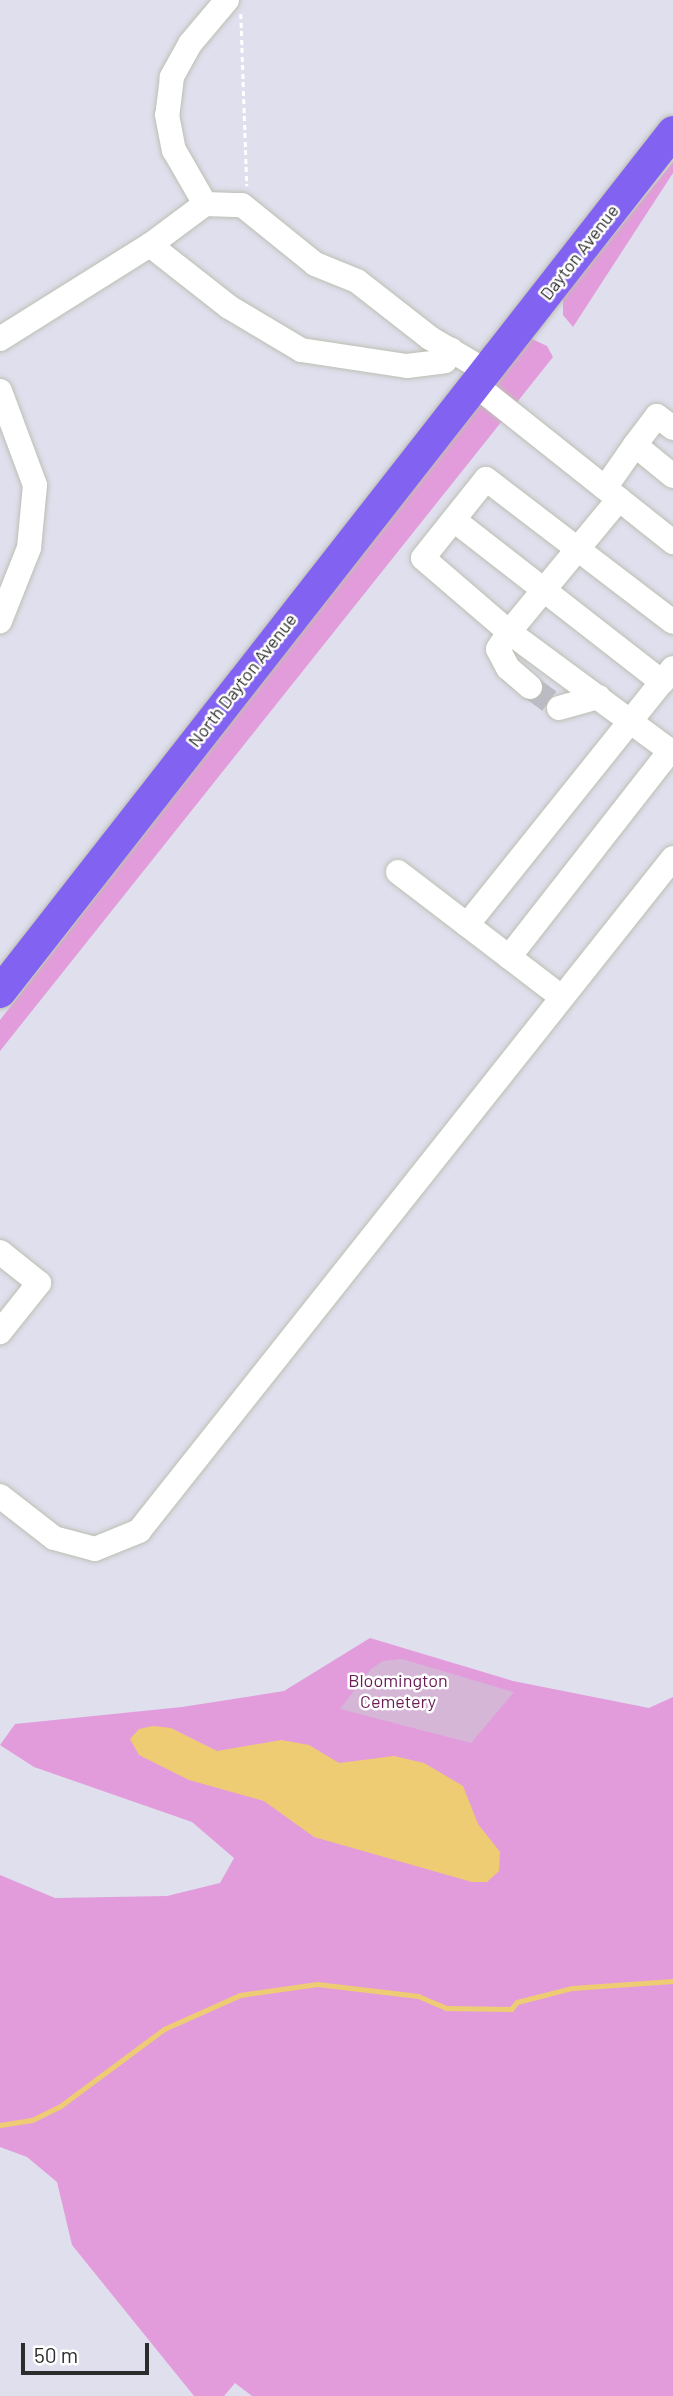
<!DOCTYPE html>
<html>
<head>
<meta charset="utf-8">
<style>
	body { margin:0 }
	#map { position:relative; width:673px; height:2396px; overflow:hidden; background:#dfdfed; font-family:Barlow,sans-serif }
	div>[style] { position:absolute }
	.green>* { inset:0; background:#e39cdb }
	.cemetery>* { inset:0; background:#d6b6d7 }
	.water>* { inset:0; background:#eecc73 }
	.stream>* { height:5px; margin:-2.5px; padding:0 2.5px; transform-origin:2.5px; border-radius:2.5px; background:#eecc73 }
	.minor-tunnel>* { height:24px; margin-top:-12px; transform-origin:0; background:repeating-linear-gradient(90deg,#bbbbc6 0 24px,transparent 0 36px) }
	.path>* { height:2.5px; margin-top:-1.25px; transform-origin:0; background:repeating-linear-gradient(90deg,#fff 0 5px,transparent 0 8.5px) }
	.roads { filter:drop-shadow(0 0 2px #bcbfb2) drop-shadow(0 0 2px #bcbfb2) }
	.minor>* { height:24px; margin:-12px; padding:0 12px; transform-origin:12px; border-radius:12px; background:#fff }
	.major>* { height:32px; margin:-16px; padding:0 16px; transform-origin:16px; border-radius:16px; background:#8262f0 }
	span { translate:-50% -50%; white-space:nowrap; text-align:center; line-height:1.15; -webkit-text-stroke:5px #fff; paint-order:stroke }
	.street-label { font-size:18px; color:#2c2c2c }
	.park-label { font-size:18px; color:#6a1b56 }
	.scale { position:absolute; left:21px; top:2343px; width:128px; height:32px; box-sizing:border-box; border:4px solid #2c2c2c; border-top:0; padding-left:9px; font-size:21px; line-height:24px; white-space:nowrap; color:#2c2c2c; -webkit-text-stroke:5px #fff; paint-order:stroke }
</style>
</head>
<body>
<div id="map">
	<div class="green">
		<i style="clip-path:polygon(673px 162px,673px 173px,573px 327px,563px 315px,563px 298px)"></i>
		<i style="clip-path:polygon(530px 338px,547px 346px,553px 357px,0 1051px,0 1020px)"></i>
		<i style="clip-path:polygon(370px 1638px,513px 1681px,649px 1708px,673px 1697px,673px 2396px,252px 2396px,235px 2383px,224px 2396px,194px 2396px,72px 2245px,57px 2182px,27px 2157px,0 2147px,0 1875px,55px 1898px,167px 1896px,220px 1883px,234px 1858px,192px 1822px,34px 1767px,0 1745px,15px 1724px,182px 1707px,284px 1691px)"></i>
	</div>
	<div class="cemetery">
		<i style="clip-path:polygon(402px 1659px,513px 1692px,514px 1692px,471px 1743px,340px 1709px,371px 1669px,383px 1661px)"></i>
	</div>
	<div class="water">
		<i style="clip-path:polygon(153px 1726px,171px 1728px,217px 1751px,281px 1740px,309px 1745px,339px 1763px,394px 1756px,424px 1763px,463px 1786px,478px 1824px,500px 1852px,499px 1871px,487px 1882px,472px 1882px,314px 1837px,264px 1801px,189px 1780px,139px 1755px,130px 1739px,139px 1729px)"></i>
	</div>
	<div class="stream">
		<i style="left:0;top:2125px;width:32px;rotate:-9deg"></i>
		<i style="left:32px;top:2120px;width:30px;rotate:-26deg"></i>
		<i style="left:59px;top:2107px;width:131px;rotate:-36.6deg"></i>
		<i style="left:164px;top:2029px;width:83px;rotate:-24.1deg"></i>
		<i style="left:240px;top:1995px;width:78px;rotate:-8.1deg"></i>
		<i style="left:317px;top:1984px;width:102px;rotate:6.8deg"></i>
		<i style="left:418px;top:1996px;width:30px;rotate:23deg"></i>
		<i style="left:446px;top:2008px;width:65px;rotate:0.9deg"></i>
		<i style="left:511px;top:2009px;width:9px;rotate:-49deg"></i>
		<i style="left:517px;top:2002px;width:57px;rotate:-14.3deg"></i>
		<i style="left:572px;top:1988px;width:101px;rotate:-4deg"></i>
	</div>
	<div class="minor-tunnel">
		<i style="left:530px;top:687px;width:36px;rotate:36deg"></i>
	</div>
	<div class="path">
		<i style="left:241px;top:14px;width:172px;rotate:88deg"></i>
	</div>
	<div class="roads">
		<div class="minor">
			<i style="left:227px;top:0;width:57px;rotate:130.1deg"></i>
			<i style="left:190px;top:44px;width:38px;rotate:119deg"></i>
			<i style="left:172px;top:77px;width:38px;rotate:97deg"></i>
			<i style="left:167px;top:115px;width:36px;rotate:79deg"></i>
			<i style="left:174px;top:150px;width:62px;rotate:60.1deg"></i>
			<i style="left:205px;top:204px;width:37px;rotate:2deg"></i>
			<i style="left:242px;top:205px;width:94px;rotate:38.9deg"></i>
			<i style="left:315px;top:264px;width:45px;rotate:22deg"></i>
			<i style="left:357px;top:281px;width:93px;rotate:38deg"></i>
			<i style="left:430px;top:338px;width:65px;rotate:30.5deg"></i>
			<i style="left:150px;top:245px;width:100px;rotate:38.1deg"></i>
			<i style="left:229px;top:307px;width:84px;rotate:30.8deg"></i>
			<i style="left:301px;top:350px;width:107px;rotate:8.6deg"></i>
			<i style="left:407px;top:366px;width:38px;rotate:-7deg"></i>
			<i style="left:445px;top:361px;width:13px;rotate:-61deg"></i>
			<i style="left:0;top:339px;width:177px;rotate:-32.1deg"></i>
			<i style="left:150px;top:245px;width:69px;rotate:-36.7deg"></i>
			<i style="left:473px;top:383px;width:256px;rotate:38.5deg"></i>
			<i style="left:0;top:391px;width:100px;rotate:69.6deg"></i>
			<i style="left:35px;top:485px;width:63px;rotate:95.4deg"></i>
			<i style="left:29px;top:548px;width:79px;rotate:111.7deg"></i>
			<i style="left:635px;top:445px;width:36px;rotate:-53deg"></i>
			<i style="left:657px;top:416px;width:20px;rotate:37deg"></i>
			<i style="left:605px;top:488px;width:52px;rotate:-55.1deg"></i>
			<i style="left:635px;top:445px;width:49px;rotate:39.2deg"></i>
			<i style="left:619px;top:499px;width:173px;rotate:129.6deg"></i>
			<i style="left:509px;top:632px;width:204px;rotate:36.4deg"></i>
			<i style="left:454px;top:520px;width:264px;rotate:37.9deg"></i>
			<i style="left:530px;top:687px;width:29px;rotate:-139deg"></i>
			<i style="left:508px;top:668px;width:21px;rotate:-118deg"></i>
			<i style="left:498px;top:649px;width:20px;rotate:-57deg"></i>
			<i style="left:509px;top:632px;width:113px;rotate:-139.3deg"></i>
			<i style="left:423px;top:558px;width:101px;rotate:-51.4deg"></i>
			<i style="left:486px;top:479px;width:235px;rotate:37.4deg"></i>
			<i style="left:559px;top:708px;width:41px;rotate:-15.8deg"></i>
			<i style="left:398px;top:872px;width:204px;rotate:37.4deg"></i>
			<i style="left:467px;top:925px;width:329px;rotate:-51.3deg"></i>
			<i style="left:509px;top:957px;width:261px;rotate:-52deg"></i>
			<i style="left:0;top:1252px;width:50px;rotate:38.5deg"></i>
			<i style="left:39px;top:1283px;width:63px;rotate:128.5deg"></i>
			<i style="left:0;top:1496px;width:68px;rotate:37.9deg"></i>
			<i style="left:54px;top:1538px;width:42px;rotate:15deg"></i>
			<i style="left:95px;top:1549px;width:48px;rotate:-22.2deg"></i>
			<i style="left:139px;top:1531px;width:859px;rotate:-51.57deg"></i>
		</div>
		<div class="major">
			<i style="left:0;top:992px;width:1092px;rotate:-51.95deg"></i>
		</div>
	</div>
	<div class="street-label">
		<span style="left:579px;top:252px;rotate:-52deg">Dayton Avenue</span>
		<span style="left:242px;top:680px;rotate:-52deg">North Dayton Avenue</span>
	</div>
	<div class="park-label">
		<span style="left:398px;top:1691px">Bloomington<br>Cemetery</span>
	</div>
	<div class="scale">50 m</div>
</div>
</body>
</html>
